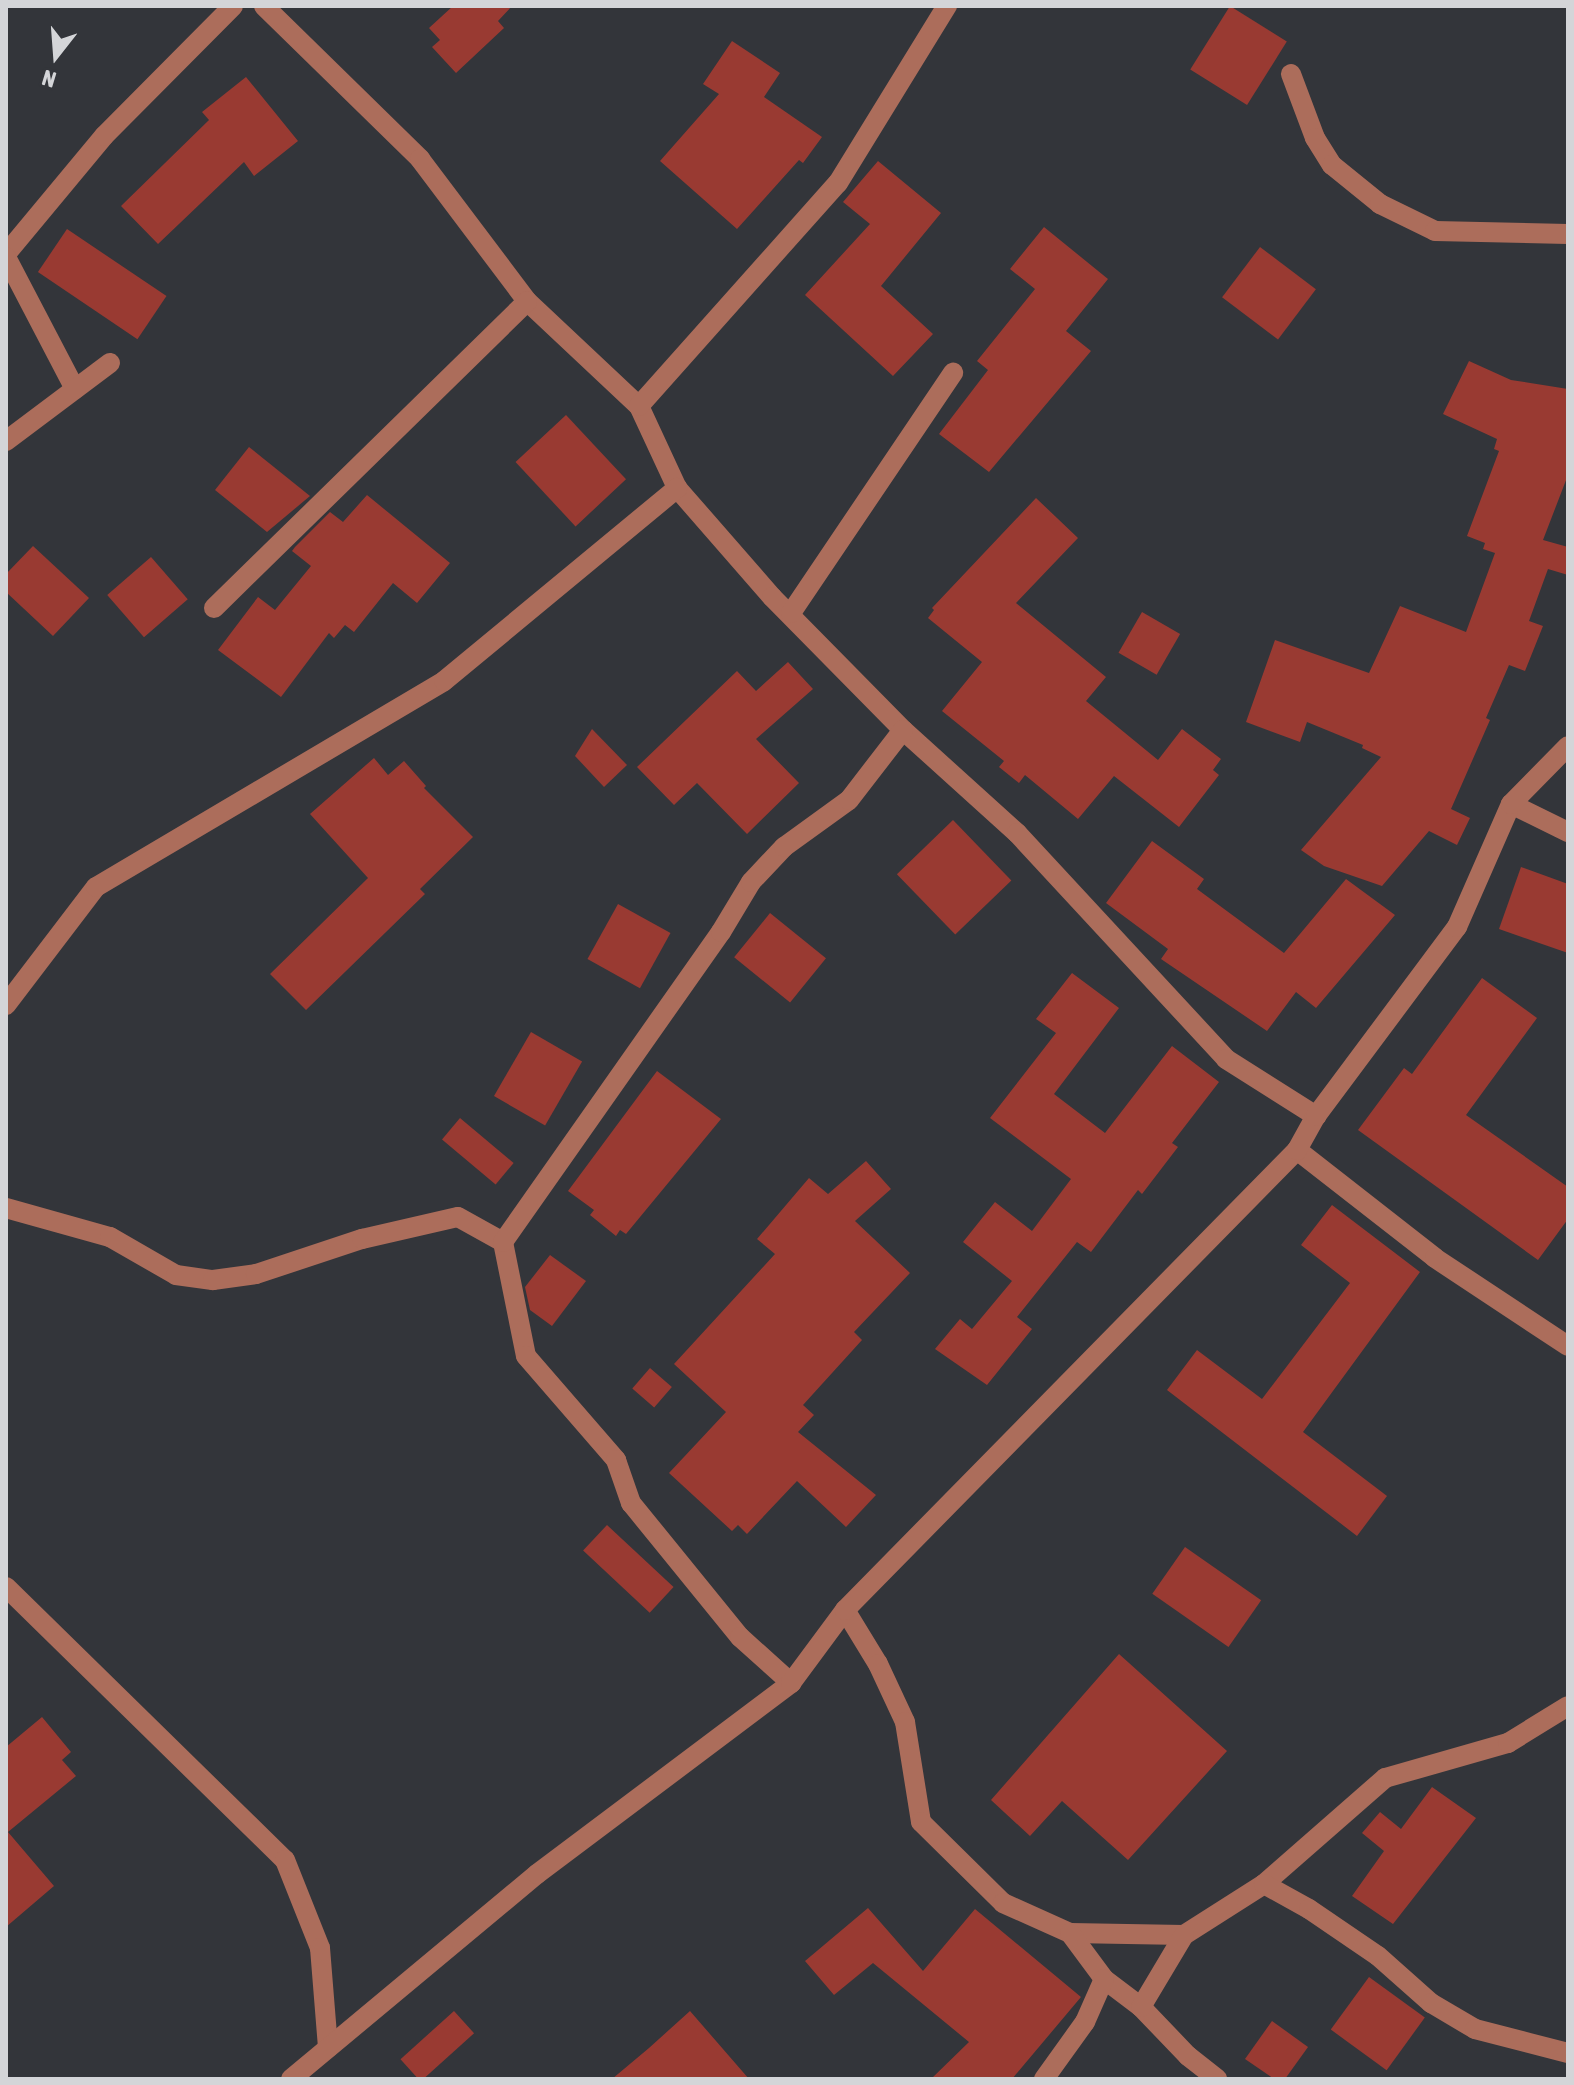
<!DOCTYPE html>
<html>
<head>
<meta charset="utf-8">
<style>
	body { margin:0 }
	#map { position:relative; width:1574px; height:2085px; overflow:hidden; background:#33353a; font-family:"Asap Condensed",sans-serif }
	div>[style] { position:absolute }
	.building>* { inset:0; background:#993a32; transform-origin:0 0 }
	.minor>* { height:20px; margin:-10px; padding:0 10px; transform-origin:10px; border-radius:10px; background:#ac6d5b }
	span { translate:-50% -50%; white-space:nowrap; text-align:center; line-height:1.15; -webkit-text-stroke:6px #33353a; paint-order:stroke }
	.frame { position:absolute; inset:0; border:8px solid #d4d5d8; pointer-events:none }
	.north { position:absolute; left:16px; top:16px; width:80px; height:80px; -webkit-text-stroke:6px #33353a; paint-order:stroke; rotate:197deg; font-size:22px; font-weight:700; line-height:32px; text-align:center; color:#d4d5d8 }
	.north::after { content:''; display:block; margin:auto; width:28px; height:36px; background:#d4d5d8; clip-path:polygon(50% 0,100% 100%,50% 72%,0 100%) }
</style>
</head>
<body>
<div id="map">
	<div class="building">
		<i style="clip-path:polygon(453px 6px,512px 6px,498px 21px,504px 28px,456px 73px,432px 47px,440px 40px,429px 28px)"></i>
		<i style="left:1230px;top:6px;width:67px;height:75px;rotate:32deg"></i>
		<i style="clip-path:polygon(732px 41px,780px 73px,764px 97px,822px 137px,803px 163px,799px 160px,737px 229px,660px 161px,719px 94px,703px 84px)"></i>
		<i style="clip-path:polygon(246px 77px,298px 141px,254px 176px,244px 162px,158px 244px,121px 206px,209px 120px,202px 112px)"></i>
		<i style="clip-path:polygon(878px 161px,941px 213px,881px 286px,933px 334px,893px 376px,805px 295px,870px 224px,843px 202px)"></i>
		<i style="clip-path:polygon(1044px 227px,1108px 279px,1066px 331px,1091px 351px,989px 472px,939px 434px,988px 370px,977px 361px,1035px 289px,1010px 269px)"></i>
		<i style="left:67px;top:229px;width:120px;height:52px;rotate:34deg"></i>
		<i style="left:1260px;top:247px;width:70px;height:63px;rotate:37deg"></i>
		<i style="clip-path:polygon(1469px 361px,1511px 380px,1568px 389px,1568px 475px,1543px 540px,1568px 547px,1568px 575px,1548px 569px,1529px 621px,1543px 626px,1525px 671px,1509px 665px,1486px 718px,1490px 720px,1451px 809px,1470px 818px,1457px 845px,1429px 831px,1382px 886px,1324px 866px,1301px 850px,1381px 757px,1362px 748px,1363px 745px,1307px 722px,1300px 742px,1246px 722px,1275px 640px,1369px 673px,1400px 606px,1466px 632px,1495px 553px,1483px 549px,1485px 543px,1467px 536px,1499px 451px,1494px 449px,1497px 439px,1443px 414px)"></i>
		<i style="left:566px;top:415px;width:88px;height:69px;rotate:47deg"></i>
		<i style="clip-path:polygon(249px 447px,310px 496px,267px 532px,215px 490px)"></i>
		<i style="clip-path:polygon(367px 495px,450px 563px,417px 603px,393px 583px,354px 632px,345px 625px,334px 638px,329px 633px,281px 697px,218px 650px,258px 597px,275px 610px,311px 566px,292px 551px,295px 547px,330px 512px,343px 522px)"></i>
		<i style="clip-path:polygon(1036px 498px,1078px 538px,1016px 603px,1106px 677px,1086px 701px,1158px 760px,1182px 729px,1221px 759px,1213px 770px,1219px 775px,1179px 827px,1114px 776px,1078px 819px,1025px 775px,1019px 783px,999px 767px,1004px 761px,942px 711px,982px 662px,928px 618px,934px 610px,932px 608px)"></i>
		<i style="clip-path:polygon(33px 546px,89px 598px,53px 636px,6px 592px,6px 574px)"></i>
		<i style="left:151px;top:557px;width:56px;height:58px;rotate:49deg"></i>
		<i style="left:1142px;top:612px;width:44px;height:47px;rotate:30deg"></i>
		<i style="clip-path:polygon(788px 662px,813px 689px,756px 739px,799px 783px,747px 834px,697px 783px,674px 805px,637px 767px,737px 671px,756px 691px)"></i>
		<i style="clip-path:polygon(592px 729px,627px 765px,604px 787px,575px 756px)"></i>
		<i style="clip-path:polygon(374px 758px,388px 775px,404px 761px,426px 786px,424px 788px,473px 837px,420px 889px,425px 894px,306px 1010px,270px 974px,368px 878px,310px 814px)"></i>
		<i style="left:953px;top:820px;width:84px;height:78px;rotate:46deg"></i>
		<i style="clip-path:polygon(1152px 841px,1204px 879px,1197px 889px,1284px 953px,1346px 879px,1395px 915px,1316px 1008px,1296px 992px,1267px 1031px,1161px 959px,1168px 949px,1106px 903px)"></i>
		<i style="clip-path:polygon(1521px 867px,1568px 884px,1568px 953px,1499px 929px)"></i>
		<i style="left:618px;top:904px;width:60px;height:63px;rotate:29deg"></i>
		<i style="left:770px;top:913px;width:72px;height:57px;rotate:39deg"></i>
		<i style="clip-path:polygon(1072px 973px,1119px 1008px,1054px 1094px,1105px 1133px,1172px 1046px,1219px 1082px,1172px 1143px,1178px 1147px,1142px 1194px,1138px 1190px,1091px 1252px,1077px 1242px,1017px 1317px,1032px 1329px,987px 1385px,935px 1349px,960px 1319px,972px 1329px,1012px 1281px,963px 1242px,995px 1202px,1032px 1231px,1071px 1179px,990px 1118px,1056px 1033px,1036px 1019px)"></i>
		<i style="clip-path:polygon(1482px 978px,1537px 1018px,1466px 1115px,1568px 1187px,1568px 1219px,1538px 1260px,1358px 1130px,1404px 1068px,1412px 1074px)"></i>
		<i style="left:531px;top:1032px;width:59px;height:74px;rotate:30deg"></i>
		<i style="clip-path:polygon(657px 1071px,721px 1119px,626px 1234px,620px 1230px,616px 1236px,590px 1215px,594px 1210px,568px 1191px)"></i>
		<i style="left:460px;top:1118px;width:70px;height:28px;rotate:40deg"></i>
		<i style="clip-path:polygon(866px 1161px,891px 1189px,855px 1221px,910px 1273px,854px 1332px,862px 1340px,803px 1405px,814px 1415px,798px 1432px,876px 1495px,846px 1527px,797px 1481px,747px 1534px,738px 1525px,732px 1531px,669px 1473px,726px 1412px,674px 1364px,775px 1254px,757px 1239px,809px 1178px,828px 1194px)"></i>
		<i style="clip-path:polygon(1332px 1205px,1420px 1272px,1303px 1432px,1387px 1496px,1357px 1536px,1167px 1390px,1197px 1350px,1262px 1399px,1350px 1283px,1301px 1245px)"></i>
		<i style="clip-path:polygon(550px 1255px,586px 1281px,552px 1326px,530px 1310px,525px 1287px)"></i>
		<i style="left:650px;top:1368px;width:29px;height:27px;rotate:41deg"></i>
		<i style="left:607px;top:1525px;width:91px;height:35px;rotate:43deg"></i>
		<i style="left:1185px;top:1547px;width:93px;height:57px;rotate:35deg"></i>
		<i style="clip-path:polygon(1119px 1654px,1227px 1751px,1128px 1860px,1062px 1801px,1030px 1836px,991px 1800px)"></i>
		<i style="clip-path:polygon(42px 1717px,71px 1752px,62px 1760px,76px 1776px,8px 1832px,54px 1886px,6px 1927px,6px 1747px)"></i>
		<i style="clip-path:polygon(1432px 1787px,1476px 1818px,1393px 1924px,1352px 1896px,1384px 1851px,1362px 1833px,1380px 1812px,1401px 1829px)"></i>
		<i style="clip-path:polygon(868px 1908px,923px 1971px,975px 1909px,1081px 1997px,1012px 2079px,931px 2079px,969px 2042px,873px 1963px,834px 1995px,805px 1961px)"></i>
		<i style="left:1369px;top:1977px;width:69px;height:65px;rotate:36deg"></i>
		<i style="left:454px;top:2011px;width:30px;height:72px;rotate:48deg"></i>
		<i style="clip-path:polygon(690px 2011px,749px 2079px,612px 2079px,649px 2048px)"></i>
		<i style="clip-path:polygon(1272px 2021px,1308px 2047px,1285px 2079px,1274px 2079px,1245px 2059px)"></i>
	</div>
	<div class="minor">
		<i style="left:264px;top:6px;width:219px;rotate:44.4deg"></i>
		<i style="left:420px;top:159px;width:178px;rotate:53deg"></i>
		<i style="left:527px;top:301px;width:154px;rotate:43.2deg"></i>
		<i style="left:639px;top:406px;width:90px;rotate:65.1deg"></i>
		<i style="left:677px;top:488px;width:145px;rotate:48.9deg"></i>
		<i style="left:772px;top:597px;width:187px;rotate:45.4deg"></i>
		<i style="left:903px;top:730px;width:154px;rotate:42.1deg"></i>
		<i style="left:1017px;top:833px;width:308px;rotate:47.2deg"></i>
		<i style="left:1226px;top:1059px;width:107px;rotate:32.3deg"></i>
		<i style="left:1291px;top:74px;width:68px;rotate:69.4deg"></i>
		<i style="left:1315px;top:138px;width:32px;rotate:58deg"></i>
		<i style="left:1332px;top:165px;width:62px;rotate:39.1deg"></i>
		<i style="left:1380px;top:204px;width:61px;rotate:26.1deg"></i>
		<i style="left:1435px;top:231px;width:133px;rotate:1.3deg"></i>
		<i style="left:6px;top:254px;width:153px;rotate:-50.3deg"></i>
		<i style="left:104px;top:136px;width:183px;rotate:-45.2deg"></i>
		<i style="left:6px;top:257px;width:149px;rotate:62.4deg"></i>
		<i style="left:639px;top:406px;width:299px;rotate:-48.3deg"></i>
		<i style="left:838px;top:183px;width:208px;rotate:-58.4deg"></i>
		<i style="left:6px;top:441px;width:130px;rotate:-36.9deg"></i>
		<i style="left:214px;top:608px;width:438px;rotate:-44.4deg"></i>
		<i style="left:791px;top:613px;width:290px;rotate:-56deg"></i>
		<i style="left:1511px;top:804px;width:64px;rotate:26.2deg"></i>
		<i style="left:6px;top:1005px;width:148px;rotate:-52.7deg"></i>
		<i style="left:96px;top:887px;width:404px;rotate:-30.6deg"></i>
		<i style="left:444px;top:681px;width:303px;rotate:-39.6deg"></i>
		<i style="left:1297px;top:1150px;width:175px;rotate:38deg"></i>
		<i style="left:1435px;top:1258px;width:159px;rotate:33.5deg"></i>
		<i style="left:6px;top:1208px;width:108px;rotate:15.6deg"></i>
		<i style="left:110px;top:1237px;width:76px;rotate:29.9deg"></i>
		<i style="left:176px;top:1275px;width:37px;rotate:8deg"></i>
		<i style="left:213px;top:1280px;width:43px;rotate:-7.9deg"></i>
		<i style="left:256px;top:1274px;width:112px;rotate:-18.3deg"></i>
		<i style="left:362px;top:1239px;width:98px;rotate:-12.9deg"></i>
		<i style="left:458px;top:1217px;width:51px;rotate:29.1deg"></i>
		<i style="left:503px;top:1242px;width:116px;rotate:78.6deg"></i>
		<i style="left:526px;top:1356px;width:138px;rotate:49.1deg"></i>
		<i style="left:616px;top:1460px;width:46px;rotate:70.8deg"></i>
		<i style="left:631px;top:1503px;width:173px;rotate:50.9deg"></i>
		<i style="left:740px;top:1637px;width:69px;rotate:42deg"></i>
		<i style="left:503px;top:1242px;width:379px;rotate:-54.9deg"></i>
		<i style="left:721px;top:932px;width:58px;rotate:-59deg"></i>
		<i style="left:751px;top:882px;width:48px;rotate:-46.7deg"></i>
		<i style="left:784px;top:847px;width:80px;rotate:-35.9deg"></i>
		<i style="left:849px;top:800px;width:88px;rotate:-52.4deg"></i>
		<i style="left:6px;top:1587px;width:390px;rotate:44.4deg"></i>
		<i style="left:285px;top:1860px;width:95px;rotate:68.3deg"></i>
		<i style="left:320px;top:1948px;width:100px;rotate:85.4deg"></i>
		<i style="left:845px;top:1610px;width:63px;rotate:58.6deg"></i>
		<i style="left:878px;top:1664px;width:64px;rotate:65deg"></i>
		<i style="left:905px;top:1722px;width:101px;rotate:80.9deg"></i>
		<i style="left:921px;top:1822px;width:115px;rotate:44.6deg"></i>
		<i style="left:1003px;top:1903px;width:73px;rotate:24.1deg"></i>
		<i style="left:1070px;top:1933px;width:114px;rotate:1deg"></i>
		<i style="left:1184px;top:1935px;width:95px;rotate:-32.5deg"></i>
		<i style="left:1264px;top:1884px;width:161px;rotate:-41.2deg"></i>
		<i style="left:1385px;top:1778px;width:128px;rotate:-15.9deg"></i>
		<i style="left:1508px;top:1743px;width:70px;rotate:-31.7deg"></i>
		<i style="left:1264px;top:1884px;width:51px;rotate:29.1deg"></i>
		<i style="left:1309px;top:1909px;width:83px;rotate:34.3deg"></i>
		<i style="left:1378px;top:1956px;width:71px;rotate:41.6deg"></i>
		<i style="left:1431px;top:2003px;width:51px;rotate:30.6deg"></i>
		<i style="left:1475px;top:2029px;width:96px;rotate:14.5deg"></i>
		<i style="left:1070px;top:1933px;width:57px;rotate:53.5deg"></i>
		<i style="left:1104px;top:1979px;width:46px;rotate:37.1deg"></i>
		<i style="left:1141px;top:2007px;width:68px;rotate:46.2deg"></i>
		<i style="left:1188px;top:2056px;width:37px;rotate:38deg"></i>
		<i style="left:1141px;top:2007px;width:84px;rotate:-59.2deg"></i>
		<i style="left:291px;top:2079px;width:320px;rotate:-39.8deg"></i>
		<i style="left:537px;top:1874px;width:318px;rotate:-36.9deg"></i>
		<i style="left:791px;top:1683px;width:91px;rotate:-53.5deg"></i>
		<i style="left:845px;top:1610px;width:645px;rotate:-45.5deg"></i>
		<i style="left:1297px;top:1150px;width:39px;rotate:-61deg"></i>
		<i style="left:1316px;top:1116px;width:236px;rotate:-53.3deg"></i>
		<i style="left:1457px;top:927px;width:134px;rotate:-66.3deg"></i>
		<i style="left:1511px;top:804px;width:81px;rotate:-45.5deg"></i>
		<i style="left:1044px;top:2079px;width:70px;rotate:-54.3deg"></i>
		<i style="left:1085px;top:2022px;width:47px;rotate:-66.2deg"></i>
	</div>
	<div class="frame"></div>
	<div class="north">N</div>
</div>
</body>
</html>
